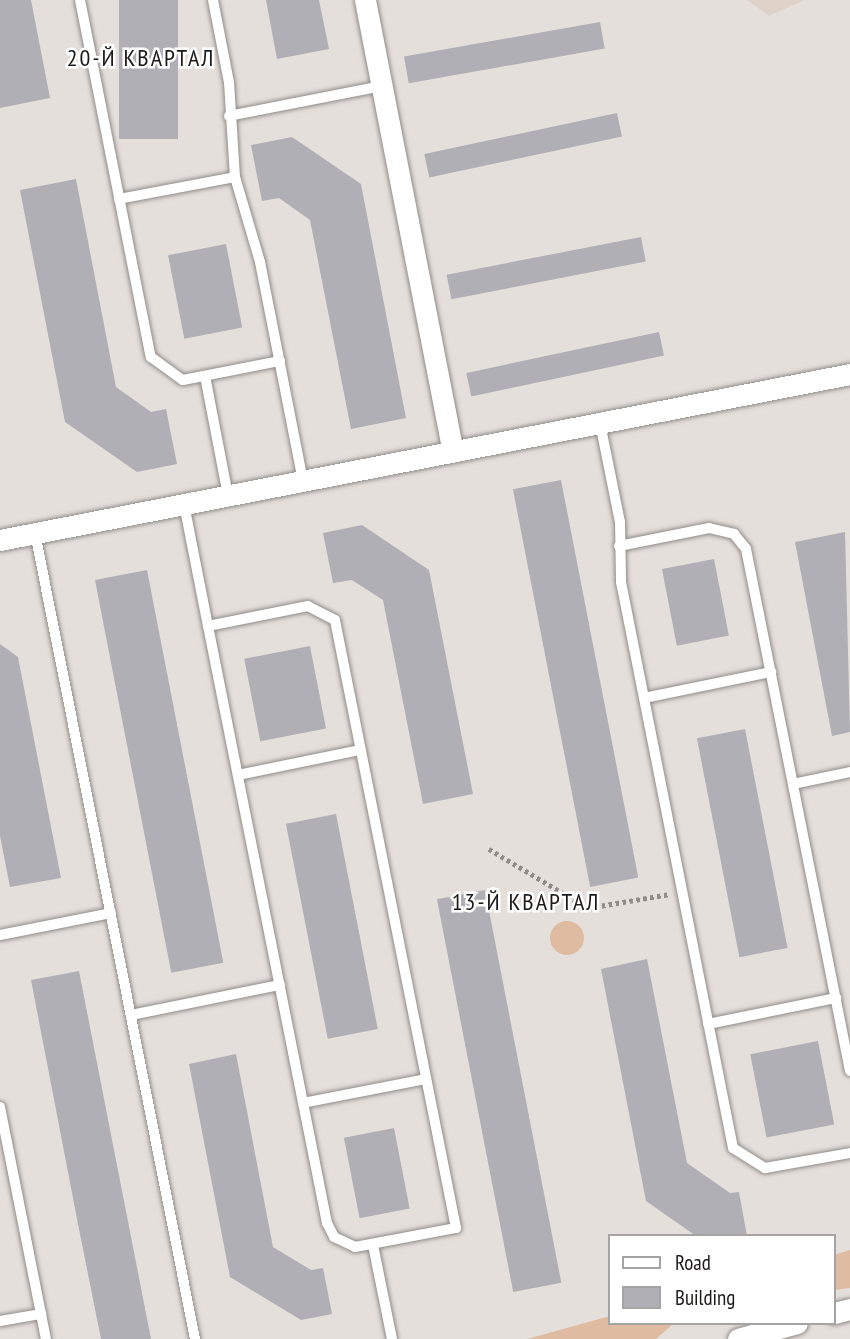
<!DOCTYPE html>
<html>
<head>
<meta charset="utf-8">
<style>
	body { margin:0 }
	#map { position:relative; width:850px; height:1339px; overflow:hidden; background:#e5dfdb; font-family:"PT Sans Narrow",sans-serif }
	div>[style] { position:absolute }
	.built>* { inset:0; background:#dfd2c9 }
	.green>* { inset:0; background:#dfbca1 }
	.round { border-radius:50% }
	.building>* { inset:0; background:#afafb5; transform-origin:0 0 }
	.path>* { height:4.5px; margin-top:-2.25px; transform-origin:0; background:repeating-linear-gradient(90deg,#908c89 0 3.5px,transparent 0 7px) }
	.roads { filter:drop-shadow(0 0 2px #918c88) drop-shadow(0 0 2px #918c88) }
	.lane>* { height:10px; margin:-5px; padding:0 5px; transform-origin:5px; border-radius:5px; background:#fff }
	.street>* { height:21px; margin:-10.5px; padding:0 10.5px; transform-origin:10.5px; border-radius:10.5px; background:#fff }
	span { translate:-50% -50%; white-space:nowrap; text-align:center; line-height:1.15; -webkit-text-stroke:5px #fff; paint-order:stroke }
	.quarter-label { font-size:24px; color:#1d1b1a; letter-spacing:2px }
	.legend { position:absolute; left:608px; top:1234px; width:228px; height:91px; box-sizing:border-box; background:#fff; border:2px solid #a5a4a3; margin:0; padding:9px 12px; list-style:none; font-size:21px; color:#1d1b1a }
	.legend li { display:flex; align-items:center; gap:14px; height:35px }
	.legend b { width:35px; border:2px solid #a5a4a3 }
</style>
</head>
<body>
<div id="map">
	<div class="built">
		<i style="clip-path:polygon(747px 0,805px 0,769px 16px)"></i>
	</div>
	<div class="green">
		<i class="round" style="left:550px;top:921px;width:34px;height:34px"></i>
		<i style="clip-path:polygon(850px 1250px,850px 1288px,834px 1290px,834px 1255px)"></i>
		<i style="clip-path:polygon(610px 1316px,610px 1323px,674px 1323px,656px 1339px,527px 1339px)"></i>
	</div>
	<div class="building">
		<i style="clip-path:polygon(0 0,31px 0,50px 98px,0 108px)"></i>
		<i style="left:119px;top:0;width:59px;height:139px"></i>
		<i style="clip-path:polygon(266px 0,319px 0,329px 49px,277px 59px)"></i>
		<i style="left:600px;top:22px;width:27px;height:199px;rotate:80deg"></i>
		<i style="left:617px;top:113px;width:24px;height:197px;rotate:78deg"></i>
		<i style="clip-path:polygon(292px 137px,361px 184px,406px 418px,351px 429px,310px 220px,279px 198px,262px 201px,251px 145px)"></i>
		<i style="clip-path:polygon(76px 179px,116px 387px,151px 412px,166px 409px,177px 464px,137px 472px,65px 422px,20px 190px)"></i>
		<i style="left:641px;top:237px;width:25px;height:198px;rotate:79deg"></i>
		<i style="left:226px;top:244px;width:85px;height:59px;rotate:79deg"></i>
		<i style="left:659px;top:332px;width:24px;height:197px;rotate:78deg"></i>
		<i style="left:561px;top:480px;width:405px;height:49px;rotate:79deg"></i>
		<i style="clip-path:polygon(362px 525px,429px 570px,473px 794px,423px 804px,383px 600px,352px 580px,333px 583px,323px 533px)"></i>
		<i style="clip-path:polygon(845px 532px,850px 732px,832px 736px,795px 542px)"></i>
		<i style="left:714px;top:559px;width:78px;height:53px;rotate:79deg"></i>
		<i style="left:147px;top:570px;width:400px;height:53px;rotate:79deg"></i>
		<i style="clip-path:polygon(0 644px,18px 657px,61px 878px,10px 887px,0 836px)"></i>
		<i style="left:310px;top:646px;width:84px;height:67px;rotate:79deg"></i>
		<i style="left:745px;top:729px;width:223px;height:49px;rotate:79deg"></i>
		<i style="left:336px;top:814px;width:219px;height:51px;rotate:79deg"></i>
		<i style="left:485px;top:890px;width:400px;height:49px;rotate:79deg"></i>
		<i style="clip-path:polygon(647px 959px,687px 1163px,730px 1193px,739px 1192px,747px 1236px,696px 1236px,646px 1201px,601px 969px)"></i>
		<i style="clip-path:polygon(79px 971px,151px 1339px,101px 1339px,78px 1224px,31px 980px)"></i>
		<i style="left:818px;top:1041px;width:85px;height:69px;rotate:79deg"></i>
		<i style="clip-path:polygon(236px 1054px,273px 1247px,311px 1270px,323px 1268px,332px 1314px,301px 1320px,230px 1277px,189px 1064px)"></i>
		<i style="left:394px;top:1128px;width:82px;height:51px;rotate:79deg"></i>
	</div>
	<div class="path">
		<i style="left:489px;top:849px;width:115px;rotate:30.8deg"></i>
		<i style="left:588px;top:908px;width:83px;rotate:-9.7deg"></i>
	</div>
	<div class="roads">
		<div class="lane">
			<i style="left:80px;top:0;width:364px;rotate:78.8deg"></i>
			<i style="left:151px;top:357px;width:39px;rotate:36deg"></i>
			<i style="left:183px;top:380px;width:99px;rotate:-11.1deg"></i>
			<i style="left:213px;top:0;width:84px;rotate:79deg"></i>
			<i style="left:229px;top:82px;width:95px;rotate:86.4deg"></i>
			<i style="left:235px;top:177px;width:89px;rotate:73.6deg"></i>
			<i style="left:260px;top:262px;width:223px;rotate:78.9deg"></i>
			<i style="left:229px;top:116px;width:156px;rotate:-11.1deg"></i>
			<i style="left:119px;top:199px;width:118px;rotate:-10.7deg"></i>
			<i style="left:205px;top:376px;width:122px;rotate:79.1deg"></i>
			<i style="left:600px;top:423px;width:101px;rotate:78.6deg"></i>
			<i style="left:620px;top:522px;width:60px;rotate:89deg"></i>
			<i style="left:621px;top:582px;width:577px;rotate:78.81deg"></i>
			<i style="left:733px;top:1148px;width:38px;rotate:32deg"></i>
			<i style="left:765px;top:1168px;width:86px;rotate:-10deg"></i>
			<i style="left:184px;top:504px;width:124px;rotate:78.9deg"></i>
			<i style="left:208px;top:626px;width:609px;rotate:78.73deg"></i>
			<i style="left:327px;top:1223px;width:16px;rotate:63deg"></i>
			<i style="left:334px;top:1237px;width:23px;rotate:25deg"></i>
			<i style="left:355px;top:1247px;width:103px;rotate:-10.7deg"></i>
			<i style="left:456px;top:1228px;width:620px;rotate:-101.26deg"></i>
			<i style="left:335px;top:620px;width:30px;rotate:-153deg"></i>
			<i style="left:308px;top:606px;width:102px;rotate:168.7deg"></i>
			<i style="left:35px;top:533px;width:822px;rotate:78.77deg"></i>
			<i style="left:619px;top:546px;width:92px;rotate:-11.3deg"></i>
			<i style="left:709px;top:528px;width:26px;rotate:13deg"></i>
			<i style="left:734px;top:534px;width:19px;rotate:51deg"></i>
			<i style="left:746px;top:549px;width:532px;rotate:78.73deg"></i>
			<i style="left:644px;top:698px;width:130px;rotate:-11.6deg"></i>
			<i style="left:238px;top:775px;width:125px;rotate:-11.6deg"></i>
			<i style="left:793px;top:784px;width:58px;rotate:-11.9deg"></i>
			<i style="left:0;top:935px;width:113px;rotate:-11.2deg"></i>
			<i style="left:131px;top:1015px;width:152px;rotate:-11.4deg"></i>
			<i style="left:708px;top:1024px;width:131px;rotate:-11.5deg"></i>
			<i style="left:303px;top:1103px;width:125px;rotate:-11deg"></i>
			<i style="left:0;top:1107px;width:237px;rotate:78.8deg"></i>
			<i style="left:373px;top:1245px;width:96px;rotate:78.6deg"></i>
			<i style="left:0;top:1321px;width:42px;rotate:-9.7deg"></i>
		</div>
		<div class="street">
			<i style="left:365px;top:0;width:460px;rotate:79deg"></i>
			<i style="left:0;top:540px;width:866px;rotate:-11.05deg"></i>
			<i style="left:834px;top:1313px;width:16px;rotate:-14deg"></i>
			<i style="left:738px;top:1339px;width:61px;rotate:-15.2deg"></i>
		</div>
	</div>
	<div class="quarter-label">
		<span style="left:141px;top:58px">20-Й КВАРТАЛ</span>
		<span style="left:526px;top:902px">13-Й КВАРТАЛ</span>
	</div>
	<ul class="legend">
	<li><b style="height:9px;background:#fff"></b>Road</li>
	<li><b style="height:19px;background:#afafb5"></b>Building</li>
	</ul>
</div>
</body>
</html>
